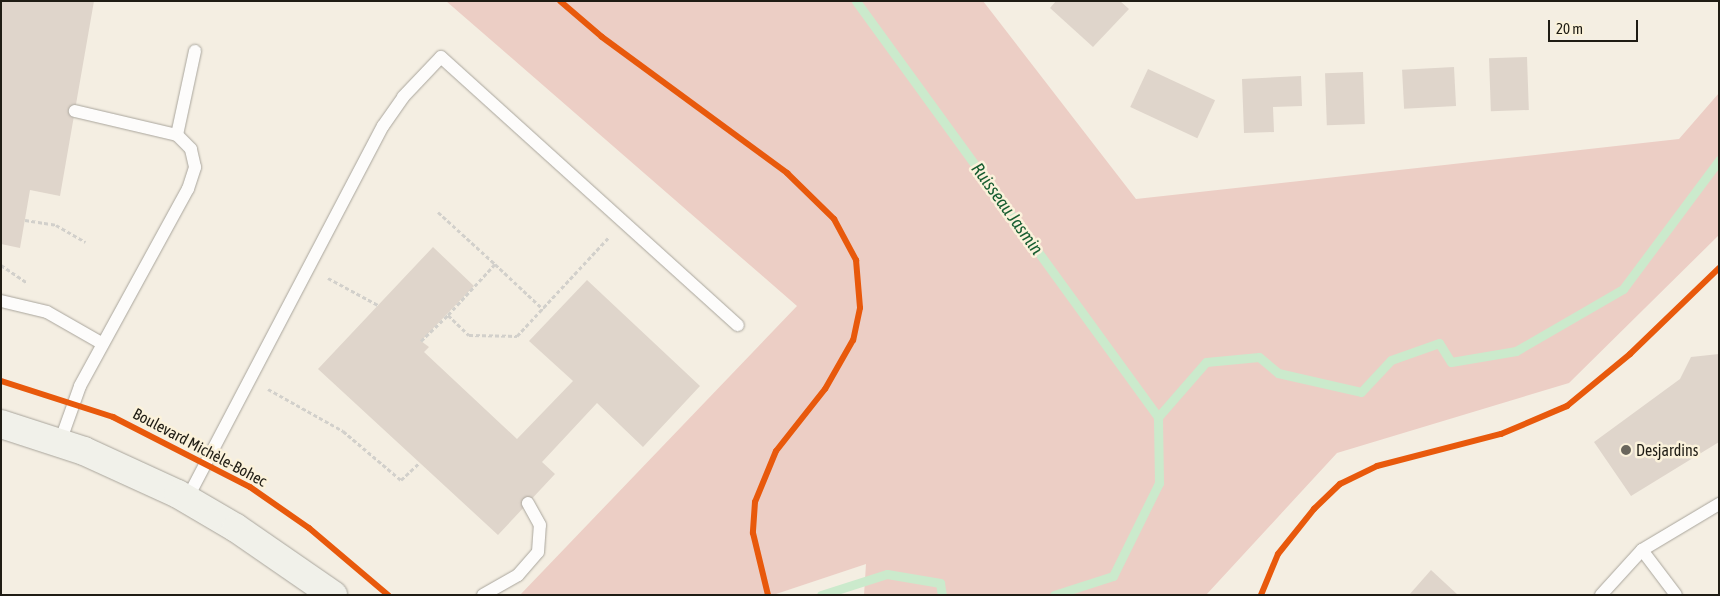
<!DOCTYPE html>
<html>
<head>
<meta charset="utf-8">
<style>
	body { margin:0 }
	#map { position:relative; width:1720px; height:596px; overflow:hidden; background:#f4eee2; font-family:"Asap Condensed",sans-serif }
	div>[style] { position:absolute }
	.green>* { inset:0; background:#eccec5 }
	.stream>* { height:9px; margin:-4.5px; padding:0 4.5px; transform-origin:4.5px; border-radius:4.5px; background:#cbeacc }
	.building>* { inset:0; background:#dfd5cb; transform-origin:0 0 }
	.path>* { height:3px; margin-top:-1.5px; transform-origin:0; background:repeating-linear-gradient(90deg,#d2d0cb 0 4px,transparent 0 6.5px) }
	.roads { filter:drop-shadow(0 0 1px #a9a59c) drop-shadow(0 0 1px #a9a59c) }
	.lane>* { height:12px; margin:-6px; padding:0 6px; transform-origin:6px; border-radius:6px; background:#fdfcfb }
	.secondary>* { height:28px; margin:-14px; padding:0 14px; transform-origin:14px; border-radius:14px; background:#f1f1ea }
	.cycleway>* { height:6px; margin:-3px; padding:0 3px; transform-origin:3px; border-radius:3px; background:#e8590c }
	.dots>* { width:14px; height:14px; translate:-50% -50%; box-sizing:border-box; border:2px solid #fbf2db; border-radius:50% }
	span { translate:-50% -50%; white-space:nowrap; text-align:center; line-height:1.15; -webkit-text-stroke:5px #fbf2db; paint-order:stroke }
	.street-label { font-size:16px; color:#1f1c14 }
	.poi-label { font-size:16px; color:#1f1c14 }
	.left { translate:0 -50%; text-align:left }
	.water-label { font-size:18px; color:#185e31; font-style:italic }
	.frame { position:absolute; inset:0; border:2px solid #1f1c14; pointer-events:none }
	.scale { position:absolute; left:1548px; top:20px; width:90px; height:22px; box-sizing:border-box; border:2px solid #1f1c14; border-top:0; padding-left:6px; font-size:15px; line-height:18px; white-space:nowrap; color:#1f1c14; -webkit-text-stroke:4px #fbf2db; paint-order:stroke }
</style>
</head>
<body>
<div id="map">
	<div class="green">
		<i style="clip-path:polygon(446px 1px,983px 1px,1136px 199px,1679px 139px,1719px 93px,1719px 235px,1569px 383px,1337px 453px,1206px 595px,864px 595px,866px 564px,773px 595px,520px 595px,797px 306px)"></i>
	</div>
	<div class="stream">
		<i style="left:856px;top:1px;width:514px;rotate:54.02deg"></i>
		<i style="left:821px;top:595px;width:69px;rotate:-17.7deg"></i>
		<i style="left:887px;top:574px;width:54px;rotate:9.6deg"></i>
		<i style="left:940px;top:583px;width:12px;rotate:81deg"></i>
		<i style="left:1054px;top:595px;width:62px;rotate:-17.9deg"></i>
		<i style="left:1113px;top:576px;width:104px;rotate:-63.7deg"></i>
		<i style="left:1159px;top:483px;width:66px;rotate:-90.9deg"></i>
		<i style="left:1158px;top:417px;width:73px;rotate:-48.9deg"></i>
		<i style="left:1206px;top:362px;width:53px;rotate:-5.4deg"></i>
		<i style="left:1259px;top:357px;width:25px;rotate:40deg"></i>
		<i style="left:1278px;top:373px;width:85px;rotate:12.9deg"></i>
		<i style="left:1361px;top:392px;width:44px;rotate:-46.8deg"></i>
		<i style="left:1391px;top:360px;width:51px;rotate:-19.5deg"></i>
		<i style="left:1439px;top:343px;width:22px;rotate:58deg"></i>
		<i style="left:1451px;top:362px;width:66px;rotate:-9.6deg"></i>
		<i style="left:1516px;top:351px;width:124px;rotate:-30.1deg"></i>
		<i style="left:1623px;top:289px;width:161px;rotate:-53.3deg"></i>
	</div>
	<div class="building">
		<i style="clip-path:polygon(1px 1px,94px 1px,60px 196px,30px 190px,20px 248px,1px 244px)"></i>
		<i style="clip-path:polygon(1056px 1px,1120px 1px,1129px 9px,1093px 47px,1050px 8px)"></i>
		<i style="left:1527px;top:57px;width:53px;height:38px;rotate:88deg"></i>
		<i style="left:1454px;top:67px;width:39px;height:52px;rotate:87deg"></i>
		<i style="left:1148px;top:69px;width:74px;height:42px;rotate:25deg"></i>
		<i style="left:1363px;top:72px;width:52px;height:38px;rotate:88deg"></i>
		<i style="clip-path:polygon(1301px 76px,1302px 106px,1273px 107px,1274px 132px,1244px 133px,1242px 79px)"></i>
		<i style="clip-path:polygon(433px 247px,474px 286px,421px 341px,429px 347px,424px 352px,517px 439px,573px 381px,529px 341px,587px 280px,700px 386px,643px 447px,597px 403px,542px 462px,555px 474px,498px 535px,318px 369px)"></i>
		<i style="clip-path:polygon(1719px 354px,1719px 442px,1631px 496px,1594px 442px,1680px 379px,1691px 357px)"></i>
		<i style="clip-path:polygon(1431px 570px,1458px 595px,1409px 595px)"></i>
	</div>
	<div class="path">
		<i style="left:438px;top:212px;width:77px;rotate:42.4deg"></i>
		<i style="left:495px;top:264px;width:69px;rotate:132.7deg"></i>
		<i style="left:448px;top:315px;width:29px;rotate:44deg"></i>
		<i style="left:469px;top:335px;width:48px;rotate:1.2deg"></i>
		<i style="left:517px;top:336px;width:135px;rotate:-47.1deg"></i>
		<i style="left:25px;top:220px;width:31px;rotate:9deg"></i>
		<i style="left:56px;top:225px;width:34px;rotate:30deg"></i>
		<i style="left:495px;top:264px;width:66px;rotate:43.2deg"></i>
		<i style="left:1px;top:265px;width:32px;rotate:34deg"></i>
		<i style="left:328px;top:278px;width:57px;rotate:28.4deg"></i>
		<i style="left:421px;top:341px;width:37px;rotate:-44deg"></i>
		<i style="left:268px;top:389px;width:86px;rotate:29.2deg"></i>
		<i style="left:343px;top:431px;width:76px;rotate:40.2deg"></i>
		<i style="left:401px;top:480px;width:25px;rotate:-43deg"></i>
	</div>
	<div class="roads">
		<div class="lane">
			<i style="left:177px;top:135px;width:86px;rotate:-77.9deg"></i>
			<i style="left:1px;top:301px;width:47px;rotate:13.4deg"></i>
			<i style="left:47px;top:312px;width:64px;rotate:29.7deg"></i>
			<i style="left:60px;top:442px;width:59px;rotate:-70.3deg"></i>
			<i style="left:80px;top:386px;width:225px;rotate:-61.3deg"></i>
			<i style="left:188px;top:189px;width:23px;rotate:-72deg"></i>
			<i style="left:195px;top:167px;width:18px;rotate:-103deg"></i>
			<i style="left:191px;top:149px;width:20px;rotate:-135deg"></i>
			<i style="left:177px;top:135px;width:105px;rotate:-166.8deg"></i>
			<i style="left:187px;top:499px;width:421px;rotate:-62.3deg"></i>
			<i style="left:383px;top:126px;width:35px;rotate:-55deg"></i>
			<i style="left:403px;top:97px;width:55px;rotate:-46.5deg"></i>
			<i style="left:441px;top:57px;width:400px;rotate:42.1deg"></i>
			<i style="left:1642px;top:550px;width:56px;rotate:52.9deg"></i>
			<i style="left:483px;top:595px;width:40px;rotate:-29.7deg"></i>
			<i style="left:518px;top:575px;width:30px;rotate:-49deg"></i>
			<i style="left:538px;top:552px;width:27px;rotate:-86deg"></i>
			<i style="left:540px;top:525px;width:25px;rotate:-119deg"></i>
			<i style="left:1601px;top:595px;width:61px;rotate:-47.7deg"></i>
			<i style="left:1642px;top:550px;width:90px;rotate:-30.9deg"></i>
		</div>
		<div class="secondary">
			<i style="left:1px;top:424px;width:87px;rotate:18deg"></i>
			<i style="left:84px;top:451px;width:103px;rotate:24.6deg"></i>
			<i style="left:178px;top:494px;width:67px;rotate:30.4deg"></i>
			<i style="left:236px;top:528px;width:118px;rotate:34.6deg"></i>
		</div>
	</div>
	<div class="cycleway">
		<i style="left:560px;top:1px;width:55px;rotate:40.6deg"></i>
		<i style="left:602px;top:37px;width:230px;rotate:36.3deg"></i>
		<i style="left:787px;top:173px;width:66px;rotate:44.4deg"></i>
		<i style="left:834px;top:219px;width:47px;rotate:61.8deg"></i>
		<i style="left:856px;top:260px;width:48px;rotate:85.2deg"></i>
		<i style="left:860px;top:308px;width:33px;rotate:102deg"></i>
		<i style="left:853px;top:340px;width:56px;rotate:119.7deg"></i>
		<i style="left:825px;top:389px;width:79px;rotate:128.3deg"></i>
		<i style="left:776px;top:451px;width:55px;rotate:112.4deg"></i>
		<i style="left:755px;top:502px;width:31px;rotate:94deg"></i>
		<i style="left:753px;top:533px;width:64px;rotate:76.4deg"></i>
		<i style="left:1px;top:381px;width:118px;rotate:17.8deg"></i>
		<i style="left:113px;top:417px;width:154px;rotate:27.1deg"></i>
		<i style="left:250px;top:487px;width:72px;rotate:34.8deg"></i>
		<i style="left:309px;top:528px;width:104px;rotate:40.3deg"></i>
		<i style="left:1261px;top:595px;width:44px;rotate:-67.5deg"></i>
		<i style="left:1278px;top:554px;width:58px;rotate:-51.3deg"></i>
		<i style="left:1314px;top:509px;width:36px;rotate:-44deg"></i>
		<i style="left:1340px;top:484px;width:41px;rotate:-25.9deg"></i>
		<i style="left:1377px;top:466px;width:128px;rotate:-14.5deg"></i>
		<i style="left:1501px;top:434px;width:72px;rotate:-23deg"></i>
		<i style="left:1567px;top:406px;width:82px;rotate:-39.5deg"></i>
		<i style="left:1630px;top:354px;width:124px;rotate:-44deg"></i>
	</div>
	<div class="dots">
		<i style="left:1626px;top:450px;background:#6a665c"></i>
	</div>
	<div class="street-label">
		<span style="left:200px;top:447px;rotate:28deg">Boulevard Michèle-Bohec</span>
	</div>
	<div class="poi-label">
		<span class="left" style="left:1636px;top:450px">Desjardins</span>
	</div>
	<div class="water-label">
		<span style="left:1007px;top:209px;rotate:54deg">Ruisseau Jasmin</span>
	</div>
	<div class="frame"></div>
	<div class="scale">20 m</div>
</div>
</body>
</html>
